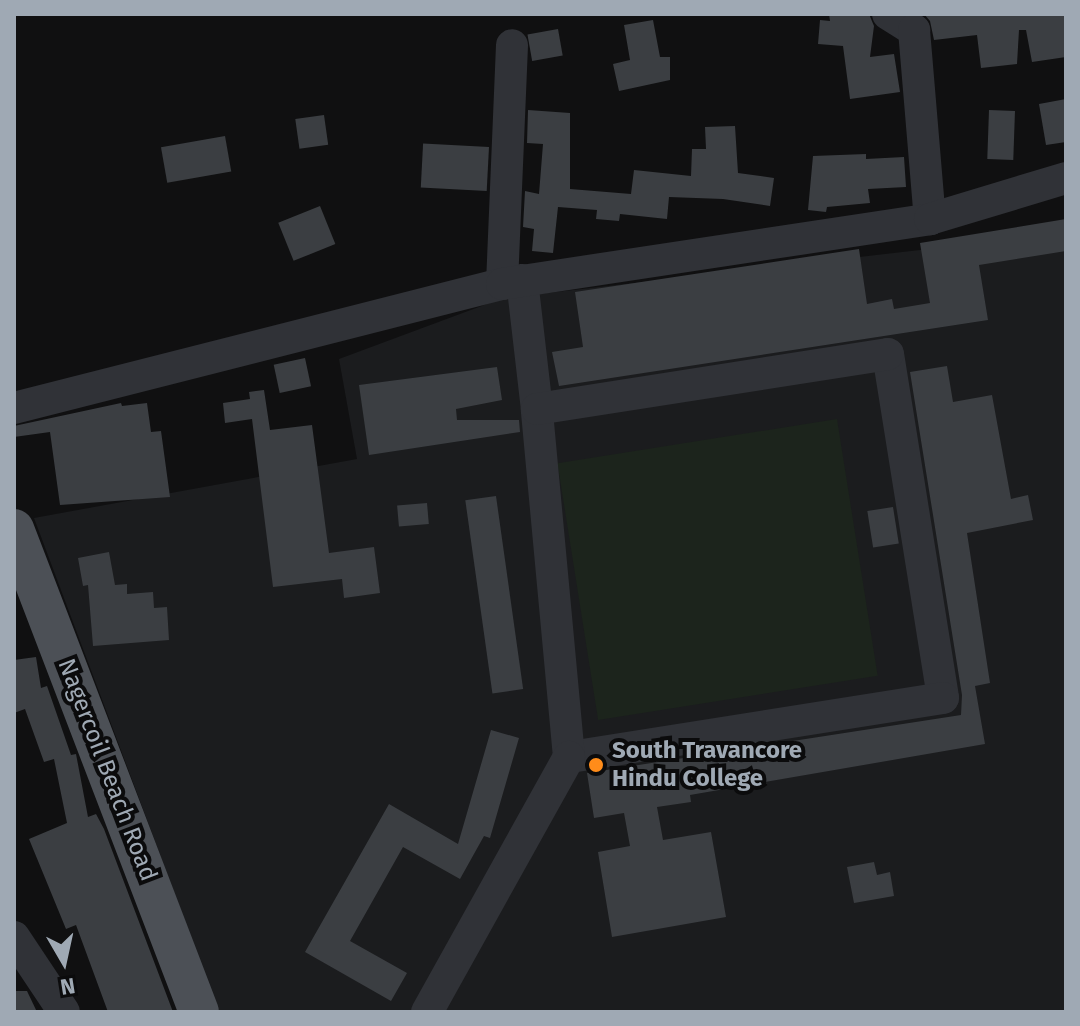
<!DOCTYPE html>
<html>
<head>
<meta charset="utf-8">
<style>
	body { margin:0 }
	#map { position:relative; width:1080px; height:1026px; overflow:hidden; background:#101011; font-family:"Fira Sans",sans-serif }
	div>[style] { position:absolute }
	.built>* { inset:0; background:#1b1c1e }
	.green>* { inset:0; background:#1c241c; transform-origin:0 0 }
	.building>* { inset:0; background:#3b3e42; transform-origin:0 0 }
	.minor>* { height:32px; margin:-16px; padding:0 16px; transform-origin:16px; border-radius:16px; background:#303237 }
	.major>* { height:40px; margin:-20px; padding:0 20px; transform-origin:20px; border-radius:20px; background:#4c5056 }
	.dots>* { width:22px; height:22px; translate:-50% -50%; box-sizing:border-box; border:4px solid #0b0b0c; border-radius:50% }
	span { translate:-50% -50%; white-space:nowrap; text-align:center; line-height:1.15; -webkit-text-stroke:8px #0b0b0c; paint-order:stroke }
	.poi-label { font-size:24px; color:#9fa9b4; font-weight:700 }
	.left { translate:0 -50%; text-align:left }
	.street-label { font-size:24px; color:#9fa9b4 }
	.frame { position:absolute; inset:0; border:16px solid #9fa9b4; pointer-events:none }
	.north { position:absolute; left:24px; top:922px; width:80px; height:80px; -webkit-text-stroke:6px #0b0b0c; paint-order:stroke; rotate:171deg; font-size:22px; font-weight:700; line-height:32px; text-align:center; color:#9fa9b4 }
	.north::after { content:''; display:block; margin:auto; width:28px; height:36px; background:#9fa9b4; clip-path:polygon(50% 0,100% 100%,50% 72%,0 100%) }
</style>
</head>
<body>
<div id="map">
	<div class="built">
		<i style="clip-path:polygon(1066px 223px,1066px 1012px,219px 1012px,34px 518px,357px 459px,339px 359px,503px 298px,946px 247px)"></i>
	</div>
	<div class="green">
		<i style="left:837px;top:419px;width:260px;height:283px;rotate:81deg"></i>
	</div>
	<div class="building">
		<i style="clip-path:polygon(829px 14px,869px 14px,874px 26px,870px 57px,894px 54px,900px 92px,850px 99px,843px 46px,818px 44px,820px 20px,830px 21px)"></i>
		<i style="clip-path:polygon(924px 14px,1066px 14px,1066px 57px,1032px 62px,1026px 30px,1019px 30px,1017px 64px,981px 68px,977px 35px,934px 40px,930px 21px)"></i>
		<i style="clip-path:polygon(653px 20px,660px 57px,670px 57px,670px 80px,619px 91px,613px 64px,630px 60px,624px 25px)"></i>
		<i style="left:558px;top:29px;width:27px;height:31px;rotate:80deg"></i>
		<i style="clip-path:polygon(1066px 99px,1066px 142px,1046px 145px,1039px 104px)"></i>
		<i style="clip-path:polygon(528px 110px,570px 113px,570px 189px,631px 194px,634px 170px,691px 176px,692px 149px,706px 149px,705px 127px,735px 126px,738px 173px,774px 178px,770px 206px,723px 199px,669px 197px,667px 219px,620px 214px,619px 221px,596px 219px,597px 210px,558px 207px,553px 253px,532px 251px,534px 229px,523px 227px,525px 191px,539px 194px,543px 144px,527px 143px)"></i>
		<i style="left:989px;top:110px;width:26px;height:49px;rotate:2deg"></i>
		<i style="left:324px;top:115px;width:30px;height:29px;rotate:82deg"></i>
		<i style="left:225px;top:136px;width:36px;height:65px;rotate:80deg"></i>
		<i style="left:489px;top:147px;width:44px;height:66px;rotate:93deg"></i>
		<i style="clip-path:polygon(866px 154px,866px 159px,904px 157px,906px 187px,868px 189px,870px 203px,827px 207px,826px 212px,808px 210px,813px 156px)"></i>
		<i style="left:320px;top:206px;width:41px;height:45px;rotate:68deg"></i>
		<i style="clip-path:polygon(1066px 219px,1066px 251px,979px 265px,988px 320px,559px 386px,552px 352px,583px 347px,575px 292px,859px 249px,867px 304px,892px 299px,894px 309px,930px 303px,920px 243px)"></i>
		<i style="left:305px;top:358px;width:29px;height:32px;rotate:78deg"></i>
		<i style="clip-path:polygon(947px 366px,953px 402px,992px 395px,1011px 499px,1028px 495px,1033px 520px,967px 533px,990px 683px,975px 686px,985px 744px,690px 795px,691px 802px,657px 807px,663px 840px,711px 832px,726px 917px,612px 937px,598px 852px,630px 846px,624px 813px,594px 818px,587px 773px,961px 715px,962px 695px,910px 372px)"></i>
		<i style="clip-path:polygon(497px 367px,502px 400px,456px 409px,457px 420px,519px 420px,520px 432px,369px 455px,359px 385px)"></i>
		<i style="clip-path:polygon(264px 390px,270px 430px,312px 425px,329px 553px,374px 547px,380px 593px,344px 598px,342px 579px,273px 587px,252px 419px,225px 423px,223px 403px,250px 399px,249px 392px)"></i>
		<i style="clip-path:polygon(121px 403px,122px 406px,147px 403px,151px 432px,161px 431px,170px 497px,60px 505px,50px 432px,14px 437px,14px 426px)"></i>
		<i style="left:496px;top:496px;width:195px;height:31px;rotate:82deg"></i>
		<i style="left:427px;top:503px;width:21px;height:30px;rotate:85deg"></i>
		<i style="left:893px;top:507px;width:37px;height:26px;rotate:81deg"></i>
		<i style="clip-path:polygon(109px 552px,115px 585px,127px 584px,127px 594px,153px 592px,154px 608px,167px 607px,169px 640px,93px 646px,88px 585px,83px 586px,78px 558px)"></i>
		<i style="clip-path:polygon(36px 657px,41px 688px,47px 686px,71px 755px,76px 754px,88px 817px,96px 814px,104px 829px,173px 1012px,108px 1012px,76px 925px,66px 929px,29px 839px,67px 823px,54px 759px,44px 762px,25px 709px,14px 713px,14px 660px)"></i>
		<i style="clip-path:polygon(491px 730px,519px 738px,490px 838px,484px 836px,460px 879px,403px 847px,350px 941px,407px 973px,391px 1001px,305px 952px,389px 804px,458px 844px)"></i>
		<i style="clip-path:polygon(874px 862px,877px 875px,890px 872px,894px 896px,854px 903px,847px 867px)"></i>
		<i style="clip-path:polygon(14px 991px,27px 991px,37px 1012px,14px 1012px)"></i>
	</div>
	<div class="minor">
		<i style="left:888px;top:14px;width:31px;rotate:32deg"></i>
		<i style="left:914px;top:30px;width:190px;rotate:85.2deg"></i>
		<i style="left:522px;top:280px;width:130px;rotate:83.4deg"></i>
		<i style="left:502px;top:284px;width:239px;rotate:-87.6deg"></i>
		<i style="left:888px;top:354px;width:348px;rotate:80.9deg"></i>
		<i style="left:943px;top:698px;width:379px;rotate:171deg"></i>
		<i style="left:569px;top:757px;width:349px;rotate:-95.3deg"></i>
		<i style="left:537px;top:409px;width:355px;rotate:-8.9deg"></i>
		<i style="left:14px;top:408px;width:504px;rotate:-14.26deg"></i>
		<i style="left:502px;top:284px;width:433px;rotate:-8.6deg"></i>
		<i style="left:930px;top:219px;width:142px;rotate:-16.8deg"></i>
		<i style="left:14px;top:937px;width:90px;rotate:56.3deg"></i>
		<i style="left:427px;top:1012px;width:292px;rotate:-60.9deg"></i>
	</div>
	<div class="major">
		<i style="left:14px;top:529px;width:517px;rotate:69.04deg"></i>
	</div>
	<div class="dots">
		<i style="left:596px;top:765px;background:#ff8c1a"></i>
	</div>
	<div class="poi-label">
		<span class="left" style="left:612px;top:765px">South Travancore<br>Hindu College</span>
	</div>
	<div class="street-label">
		<span style="left:107px;top:770px;rotate:69deg">Nagercoil Beach Road</span>
	</div>
	<div class="frame"></div>
	<div class="north">N</div>
</div>
</body>
</html>
